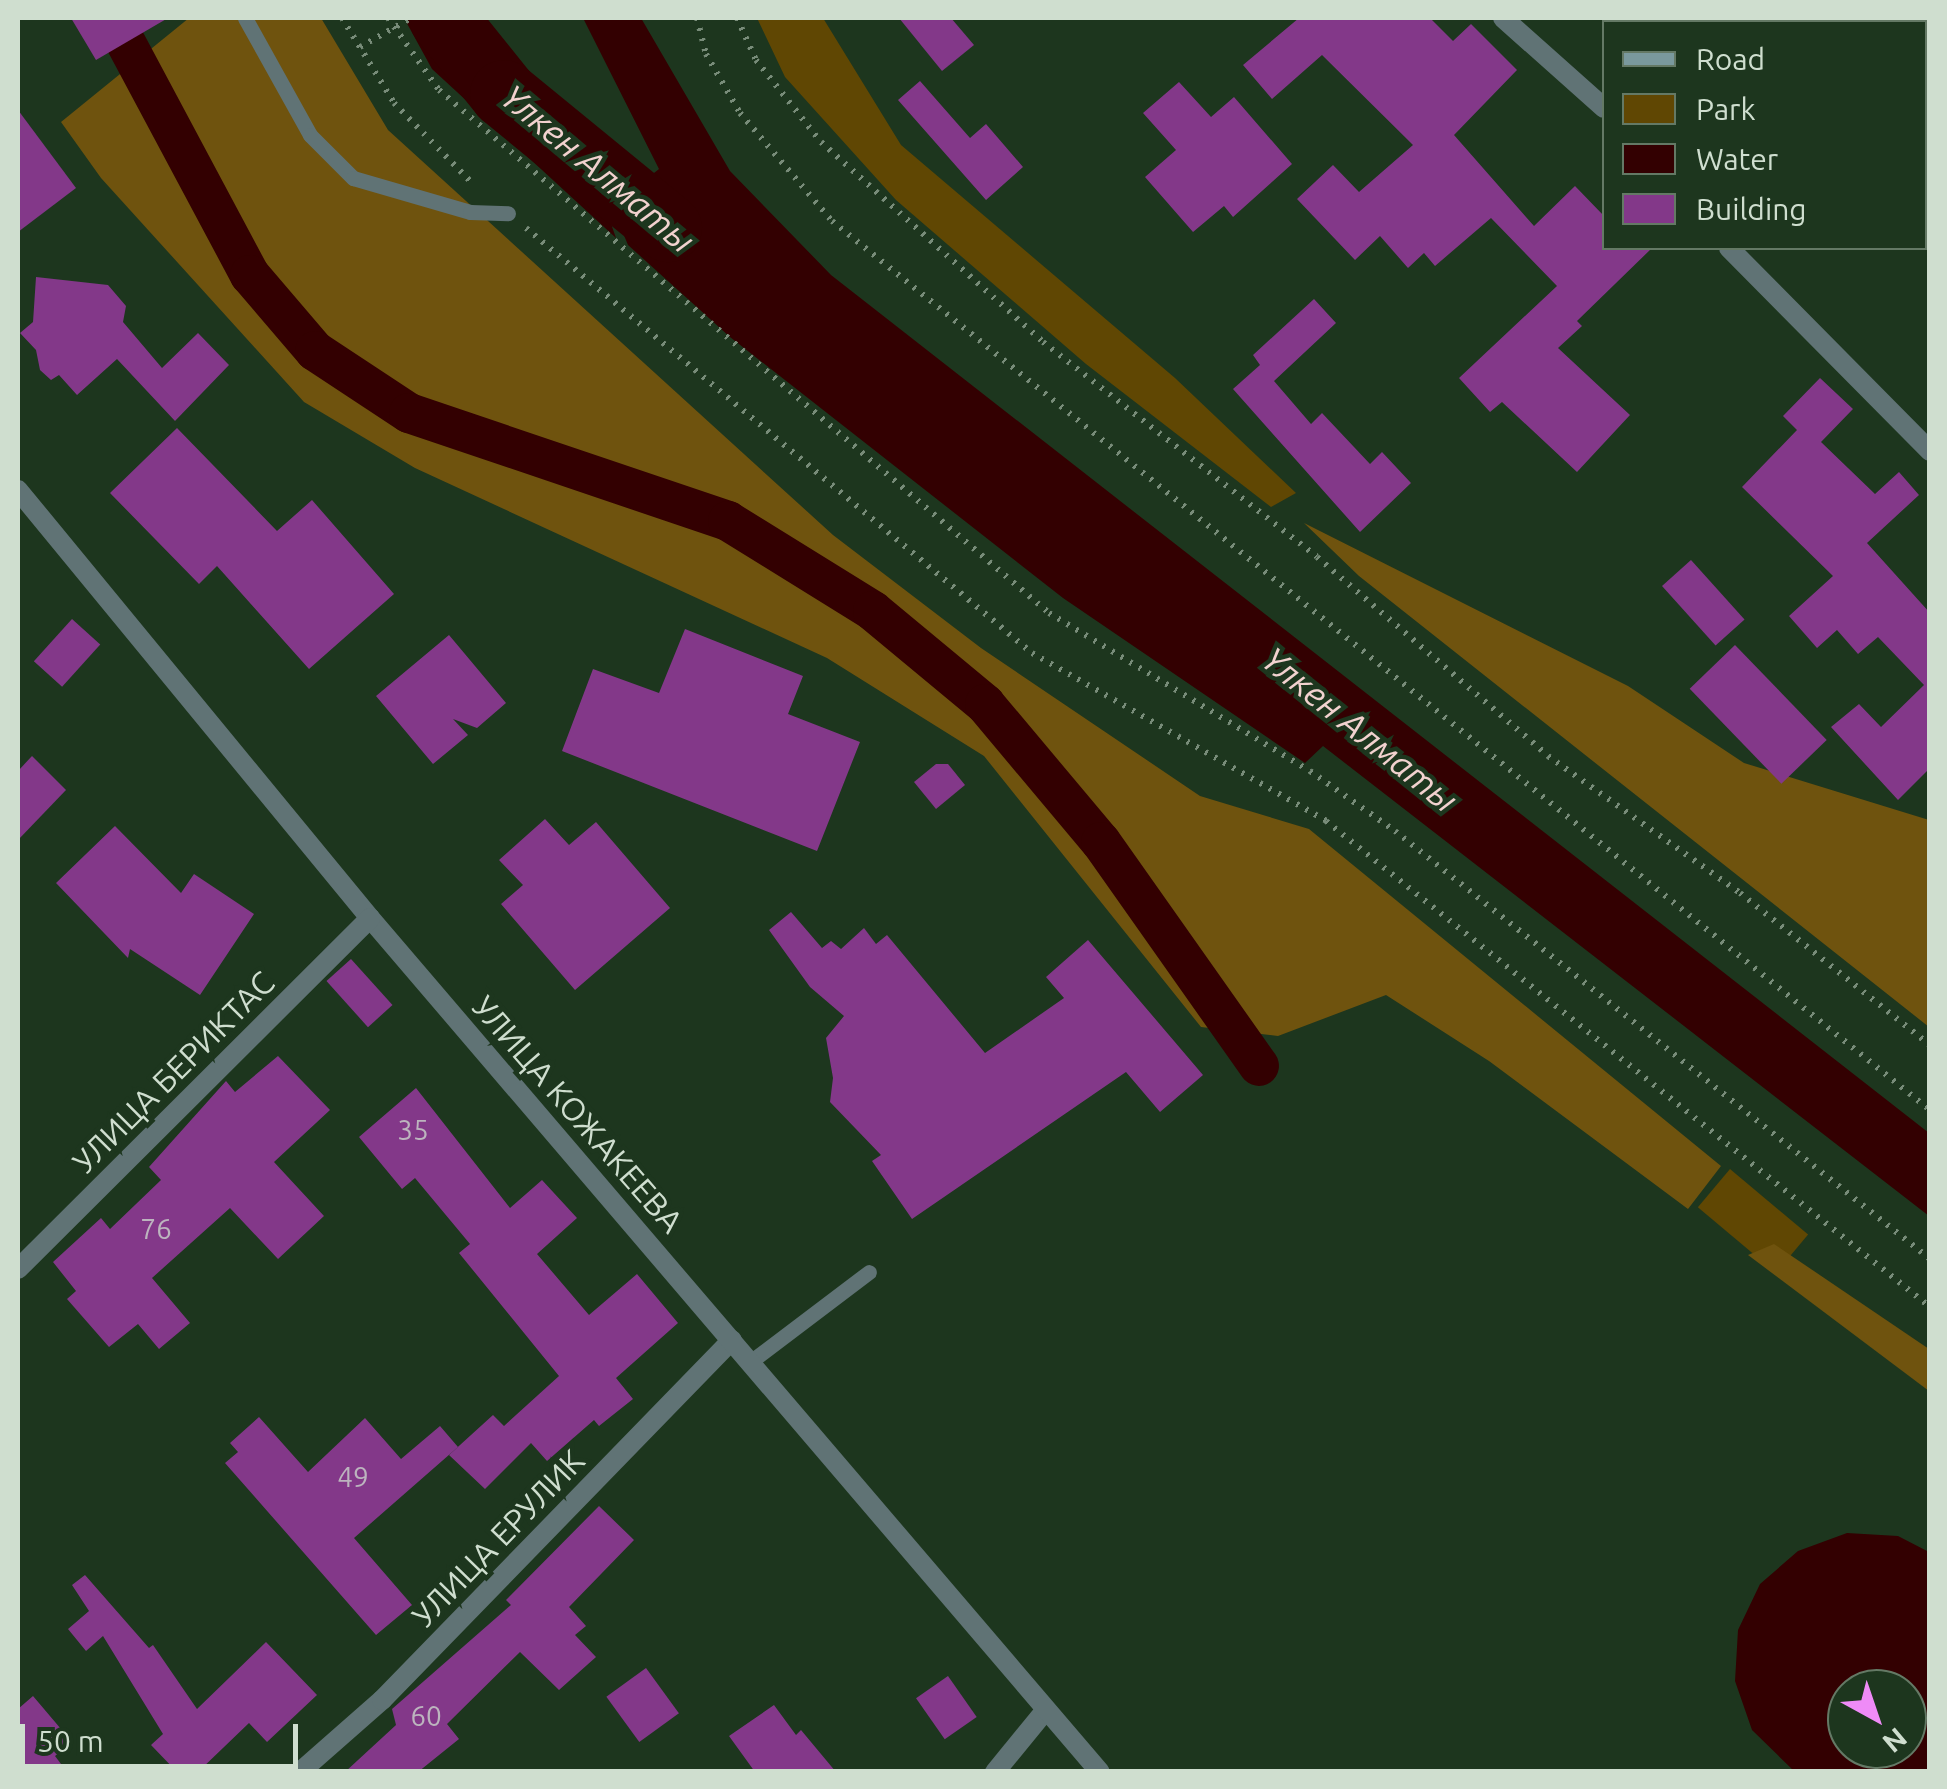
<!DOCTYPE html>
<html>
<head>
<meta charset="utf-8">
<style>
	body { margin:0 }
	#map { position:relative; width:1947px; height:1789px; overflow:hidden; background:#1d361e; font-family:Ubuntu,sans-serif }
	div>[style] { position:absolute }
	.green>* { inset:0; background:#604703; transform-origin:0 0 }
	.forest>* { inset:0; background:#6f530e }
	.water>* { inset:0; background:#330001 }
	.canal>* { height:40px; margin:-20px; padding:0 20px; transform-origin:20px; border-radius:20px; background:#330001 }
	.river>* { height:68px; margin:-34px; padding:0 34px; transform-origin:34px; border-radius:34px; background:#330001 }
	.building>* { inset:0; background:#833889; transform-origin:0 0 }
	.path>* { height:6px; margin-top:-3px; transform-origin:0; background:repeating-linear-gradient(90deg,#788c79 0 2.5px,transparent 0 10.5px) }
	.service>* { height:15px; margin:-7.5px; padding:0 7.5px; transform-origin:7.5px; border-radius:7.5px; background:#607375 }
	.minor>* { height:20px; margin:-10px; padding:0 10px; transform-origin:10px; border-radius:10px; background:#607375 }
	.tertiary>* { height:20px; margin:-10px; padding:0 10px; transform-origin:10px; border-radius:10px; background:#607375 }
	.secondary>* { height:20px; margin:-10px; padding:0 10px; transform-origin:10px; border-radius:10px; background:#7a999d }
	span { translate:-50% -50%; white-space:nowrap; text-align:center; line-height:1.15; -webkit-text-stroke:9px #1d361e; paint-order:stroke }
	.number-label { font-size:28px; color:#bcb4be }
	.number-label span { -webkit-text-stroke-width:0 }
	.street-label { font-size:32px; color:#cfdecf }
	.water-label { font-size:35px; color:#f2d2cf; font-style:italic }
	.frame { position:absolute; inset:0; border:20px solid #cfdecf; pointer-events:none }
	.legend { position:absolute; left:1602px; top:20px; width:325px; height:230px; box-sizing:border-box; background:#1d361e; border:2px solid #647965; margin:0; padding:12px 18px; list-style:none; font-size:30px; color:#cfdecf }
	.legend li { display:flex; align-items:center; gap:20px; height:50px }
	.legend b { width:50px; border:2px solid #647965 }
	.north { position:absolute; left:1827px; top:1669px; width:100px; height:100px; box-sizing:border-box; background:#1d361e; border:2px solid #647965; border-radius:50%; rotate:140deg; font-size:28px; font-weight:700; line-height:40px; text-align:center; color:#cfdecf }
	.north::after { content:''; display:block; margin:auto; width:35px; height:45px; background:#ef8bf7; clip-path:polygon(50% 0,100% 100%,50% 72%,0 100%) }
	.scale { position:absolute; left:20px; top:1724px; width:278px; height:45px; box-sizing:border-box; border:5px solid #cfdecf; border-top:0; padding-left:12px; font-size:30px; line-height:35px; white-space:nowrap; color:#cfdecf; -webkit-text-stroke:8px #1d361e; paint-order:stroke }
</style>
</head>
<body>
<div id="map">
	<div class="green">
		<i style="clip-path:polygon(757px 18px,823px 18px,901px 145px,1175px 378px,1296px 493px,1271px 507px,1086px 364px,896px 200px,785px 77px)"></i>
		<i style="clip-path:polygon(1873px 18px,1929px 18px,1929px 76px,1924px 22px)"></i>
		<i style="left:1730px;top:1169px;width:102px;height:50px;rotate:40deg"></i>
	</div>
	<div class="forest">
		<i style="clip-path:polygon(189px 18px,321px 18px,388px 130px,833px 535px,981px 648px,1200px 796px,1309px 829px,1721px 1166px,1688px 1209px,1489px 1061px,1386px 995px,1278px 1036px,1201px 1027px,984px 756px,827px 658px,415px 468px,304px 402px,101px 178px,61px 122px)"></i>
		<i style="clip-path:polygon(1304px 523px,1628px 686px,1744px 763px,1929px 820px,1929px 1027px,1359px 576px)"></i>
		<i style="clip-path:polygon(1774px 1244px,1929px 1349px,1929px 1391px,1748px 1255px)"></i>
	</div>
	<div class="water">
		<i style="clip-path:polygon(404px 18px,471px 18px,495px 51px,577px 127px,616px 238px,432px 69px)"></i>
		<i style="clip-path:polygon(583px 18px,641px 18px,730px 171px,831px 275px,1929px 1133px,1929px 1216px,1323px 746px,1305px 763px,1063px 598px,730px 337px,628px 245px,580px 130px,639px 185px,659px 169px)"></i>
		<i style="clip-path:polygon(evenodd,1847px 1533px,1898px 1536px,1929px 1552px,1929px 1771px,1794px 1771px,1752px 1730px,1735px 1681px,1738px 1630px,1760px 1584px,1798px 1551px,1847px 1533px,1847px 1689px,1907px 1689px,1907px 1749px,1847px 1749px,1847px 1689px)"></i>
	</div>
	<div class="canal">
		<i style="left:126px;top:43px;width:263px;rotate:61.9deg"></i>
		<i style="left:250px;top:275px;width:100px;rotate:49.5deg"></i>
		<i style="left:315px;top:351px;width:113px;rotate:33.4deg"></i>
		<i style="left:409px;top:413px;width:337px;rotate:18.7deg"></i>
		<i style="left:728px;top:521px;width:171px;rotate:31.8deg"></i>
		<i style="left:873px;top:611px;width:146px;rotate:39.7deg"></i>
		<i style="left:985px;top:704px;width:180px;rotate:50deg"></i>
		<i style="left:1101px;top:842px;width:274px;rotate:54.8deg"></i>
	</div>
	<div class="river">
		<i style="left:443px;top:18px;width:97px;rotate:51.2deg"></i>
		<i style="left:504px;top:94px;width:212px;rotate:39.3deg"></i>
	</div>
	<div class="building">
		<i style="clip-path:polygon(71px 18px,168px 18px,96px 60px)"></i>
		<i style="clip-path:polygon(899px 18px,951px 18px,974px 45px,942px 71px)"></i>
		<i style="clip-path:polygon(1299px 18px,1430px 18px,1453px 41px,1471px 24px,1517px 70px,1454px 135px,1534px 226px,1575px 186px,1604px 216px,1604px 248px,1652px 248px,1577px 321px,1582px 326px,1558px 348px,1630px 415px,1577px 472px,1502px 402px,1490px 412px,1459px 378px,1557px 286px,1491px 218px,1435px 266px,1424px 253px,1408px 268px,1380px 236px,1355px 260px,1297px 199px,1333px 165px,1359px 192px,1413px 145px,1322px 55px,1272px 99px,1243px 65px)"></i>
		<i style="clip-path:polygon(920px 81px,970px 138px,986px 124px,1023px 167px,986px 200px,898px 100px)"></i>
		<i style="clip-path:polygon(1179px 82px,1211px 117px,1234px 97px,1292px 164px,1233px 217px,1224px 206px,1193px 232px,1145px 177px,1176px 150px,1143px 113px)"></i>
		<i style="clip-path:polygon(18px 110px,76px 188px,18px 232px)"></i>
		<i style="clip-path:polygon(36px 277px,108px 285px,126px 306px,123px 322px,162px 368px,198px 333px,229px 365px,175px 421px,117px 359px,77px 395px,59px 375px,51px 380px,40px 370px,36px 350px,20px 333px,33px 322px)"></i>
		<i style="clip-path:polygon(1314px 299px,1336px 323px,1274px 381px,1311px 424px,1322px 413px,1370px 464px,1382px 452px,1411px 483px,1360px 532px,1233px 389px,1260px 365px,1253px 355px)"></i>
		<i style="clip-path:polygon(1820px 378px,1853px 409px,1821px 442px,1875px 494px,1899px 472px,1919px 495px,1867px 543px,1930px 613px,1930px 768px,1898px 800px,1831px 727px,1859px 704px,1881px 727px,1924px 685px,1878px 637px,1858px 654px,1837px 630px,1817px 648px,1789px 616px,1833px 576px,1742px 487px,1797px 430px,1783px 416px)"></i>
		<i style="clip-path:polygon(177px 428px,277px 531px,312px 500px,394px 594px,309px 669px,217px 566px,199px 584px,110px 493px)"></i>
		<i style="left:1691px;top:560px;width:80px;height:39px;rotate:48deg"></i>
		<i style="left:72px;top:619px;width:38px;height:57px;rotate:42deg"></i>
		<i style="clip-path:polygon(685px 629px,803px 676px,788px 714px,860px 742px,817px 851px,562px 751px,593px 669px,659px 693px)"></i>
		<i style="clip-path:polygon(449px 635px,506px 703px,477px 728px,453px 719px,468px 735px,433px 764px,376px 696px)"></i>
		<i style="left:1735px;top:645px;width:132px;height:63px;rotate:46deg"></i>
		<i style="clip-path:polygon(32px 756px,66px 790px,18px 840px,18px 771px)"></i>
		<i style="clip-path:polygon(936px 764px,948px 764px,965px 785px,936px 809px,914px 782px)"></i>
		<i style="clip-path:polygon(545px 819px,569px 845px,596px 822px,670px 908px,575px 990px,501px 904px,523px 885px,499px 860px)"></i>
		<i style="clip-path:polygon(115px 826px,181px 893px,194px 874px,254px 914px,200px 995px,130px 949px,128px 958px,56px 883px)"></i>
		<i style="clip-path:polygon(791px 912px,822px 948px,831px 941px,841px 949px,864px 928px,876px 944px,887px 935px,985px 1053px,1064px 998px,1046px 977px,1088px 940px,1203px 1075px,1160px 1112px,1126px 1072px,912px 1219px,872px 1161px,881px 1155px,830px 1102px,833px 1078px,826px 1038px,844px 1016px,810px 987px,769px 930px)"></i>
		<i style="left:351px;top:959px;width:62px;height:33px;rotate:48deg"></i>
		<i style="clip-path:polygon(278px 1056px,330px 1110px,274px 1162px,324px 1216px,278px 1259px,230px 1208px,152px 1278px,190px 1323px,159px 1349px,138px 1324px,109px 1347px,67px 1299px,76px 1291px,53px 1262px,101px 1218px,110px 1229px,161px 1180px,149px 1167px,226px 1081px,235px 1092px)"></i>
		<i style="clip-path:polygon(416px 1088px,510px 1208px,542px 1180px,577px 1218px,537px 1254px,589px 1315px,637px 1274px,678px 1323px,616px 1378px,633px 1399px,599px 1426px,594px 1420px,547px 1461px,531px 1443px,485px 1489px,449px 1455px,493px 1415px,504px 1426px,559px 1376px,459px 1253px,470px 1244px,415px 1178px,402px 1189px,359px 1137px)"></i>
		<i style="clip-path:polygon(259px 1417px,308px 1472px,365px 1418px,401px 1459px,440px 1426px,458px 1447px,354px 1538px,412px 1605px,376px 1635px,225px 1463px,238px 1452px,230px 1443px)"></i>
		<i style="clip-path:polygon(599px 1506px,634px 1540px,569px 1607px,586px 1626px,575px 1635px,596px 1657px,559px 1690px,520px 1652px,447px 1724px,459px 1739px,418px 1772px,345px 1772px,396px 1725px,392px 1709px,511px 1605px,506px 1600px)"></i>
		<i style="clip-path:polygon(85px 1575px,149px 1648px,153px 1645px,197px 1709px,266px 1642px,317px 1695px,267px 1742px,249px 1723px,198px 1772px,177px 1772px,151px 1745px,163px 1734px,103px 1636px,86px 1651px,68px 1629px,89px 1611px,72px 1585px)"></i>
		<i style="left:646px;top:1668px;width:56px;height:49px;rotate:54deg"></i>
		<i style="left:948px;top:1676px;width:50px;height:39px;rotate:55deg"></i>
		<i style="clip-path:polygon(33px 1696px,72px 1742px,55px 1756px,67px 1772px,18px 1772px,18px 1709px)"></i>
		<i style="clip-path:polygon(774px 1705px,796px 1735px,801px 1730px,836px 1772px,755px 1772px,729px 1736px)"></i>
	</div>
	<div class="path">
		<i style="left:342px;top:18px;width:100px;rotate:58.5deg"></i>
		<i style="left:394px;top:103px;width:115px;rotate:45.7deg"></i>
		<i style="left:388px;top:18px;width:88px;rotate:54.7deg"></i>
		<i style="left:439px;top:90px;width:804px;rotate:40.61deg"></i>
		<i style="left:1049px;top:613px;width:305px;rotate:31.2deg"></i>
		<i style="left:1310px;top:771px;width:104px;rotate:35.2deg"></i>
		<i style="left:1395px;top:831px;width:685px;rotate:38.66deg"></i>
		<i style="left:697px;top:18px;width:37px;rotate:76deg"></i>
		<i style="left:706px;top:54px;width:68px;rotate:60deg"></i>
		<i style="left:740px;top:113px;width:142px;rotate:49.6deg"></i>
		<i style="left:832px;top:221px;width:1413px;rotate:39deg"></i>
		<i style="left:737px;top:18px;width:46px;rotate:65.7deg"></i>
		<i style="left:756px;top:60px;width:105px;rotate:51.6deg"></i>
		<i style="left:821px;top:142px;width:299px;rotate:42deg"></i>
		<i style="left:1043px;top:342px;width:348px;rotate:38.1deg"></i>
		<i style="left:1317px;top:557px;width:305px;rotate:40.7deg"></i>
		<i style="left:1548px;top:756px;width:236px;rotate:35.5deg"></i>
		<i style="left:1740px;top:893px;width:243px;rotate:38.7deg"></i>
		<i style="left:360px;top:47px;width:59px;rotate:-29.6deg"></i>
		<i style="left:526px;top:228px;width:661px;rotate:40.03deg"></i>
		<i style="left:1032px;top:653px;width:339px;rotate:29.7deg"></i>
		<i style="left:1326px;top:821px;width:775px;rotate:38.82deg"></i>
	</div>
	<div class="service">
		<i style="left:245px;top:18px;width:134px;rotate:60.9deg"></i>
		<i style="left:310px;top:135px;width:61px;rotate:45deg"></i>
		<i style="left:353px;top:178px;width:122px;rotate:16.2deg"></i>
		<i style="left:470px;top:212px;width:38px;rotate:2deg"></i>
		<i style="left:750px;top:1362px;width:149px;rotate:-37.1deg"></i>
	</div>
	<div class="minor">
		<i style="left:1503px;top:18px;width:135px;rotate:41.7deg"></i>
		<i style="left:1729px;top:248px;width:286px;rotate:45.3deg"></i>
		<i style="left:300px;top:1772px;width:109px;rotate:-41.3deg"></i>
		<i style="left:382px;top:1700px;width:502px;rotate:-45.81deg"></i>
		<i style="left:995px;top:1772px;width:79px;rotate:-50.7deg"></i>
	</div>
	<div class="tertiary">
		<i style="left:18px;top:490px;width:554px;rotate:50.57deg"></i>
		<i style="left:370px;top:918px;width:1123px;rotate:49.48deg"></i>
		<i style="left:18px;top:1269px;width:497px;rotate:-44.9deg"></i>
	</div>
	<div class="secondary">
		<i style="left:1718px;top:18px;width:6px;rotate:39deg"></i>
		<i style="left:1924px;top:231px;width:8px;rotate:40deg"></i>
	</div>
	<div class="number-label">
		<span style="left:413px;top:1130px">35</span>
		<span style="left:156px;top:1229px">76</span>
		<span style="left:353px;top:1477px">49</span>
		<span style="left:426px;top:1716px">60</span>
	</div>
	<div class="street-label">
		<span style="left:173px;top:1072px;rotate:-45deg">УЛИЦА БЕРИКТАС</span>
		<span style="left:578px;top:1114px;rotate:49deg">УЛИЦА КОЖАКЕЕВА</span>
		<span style="left:498px;top:1538px;rotate:-46deg">УЛИЦА ЕРУЛИК</span>
	</div>
	<div class="water-label">
		<span style="left:598px;top:168px;rotate:40deg">Үлкен Алматы</span>
		<span style="left:1360px;top:729px;rotate:39deg">Үлкен Алматы</span>
	</div>
	<div class="frame"></div>
	<ul class="legend">
	<li><b style="height:12px;background:#7a999d"></b>Road</li>
	<li><b style="height:28px;background:#604703"></b>Park</li>
	<li><b style="height:28px;background:#330001"></b>Water</li>
	<li><b style="height:28px;background:#833889"></b>Building</li>
	</ul>
	<div class="north">N</div>
	<div class="scale">50 m</div>
</div>
</body>
</html>
